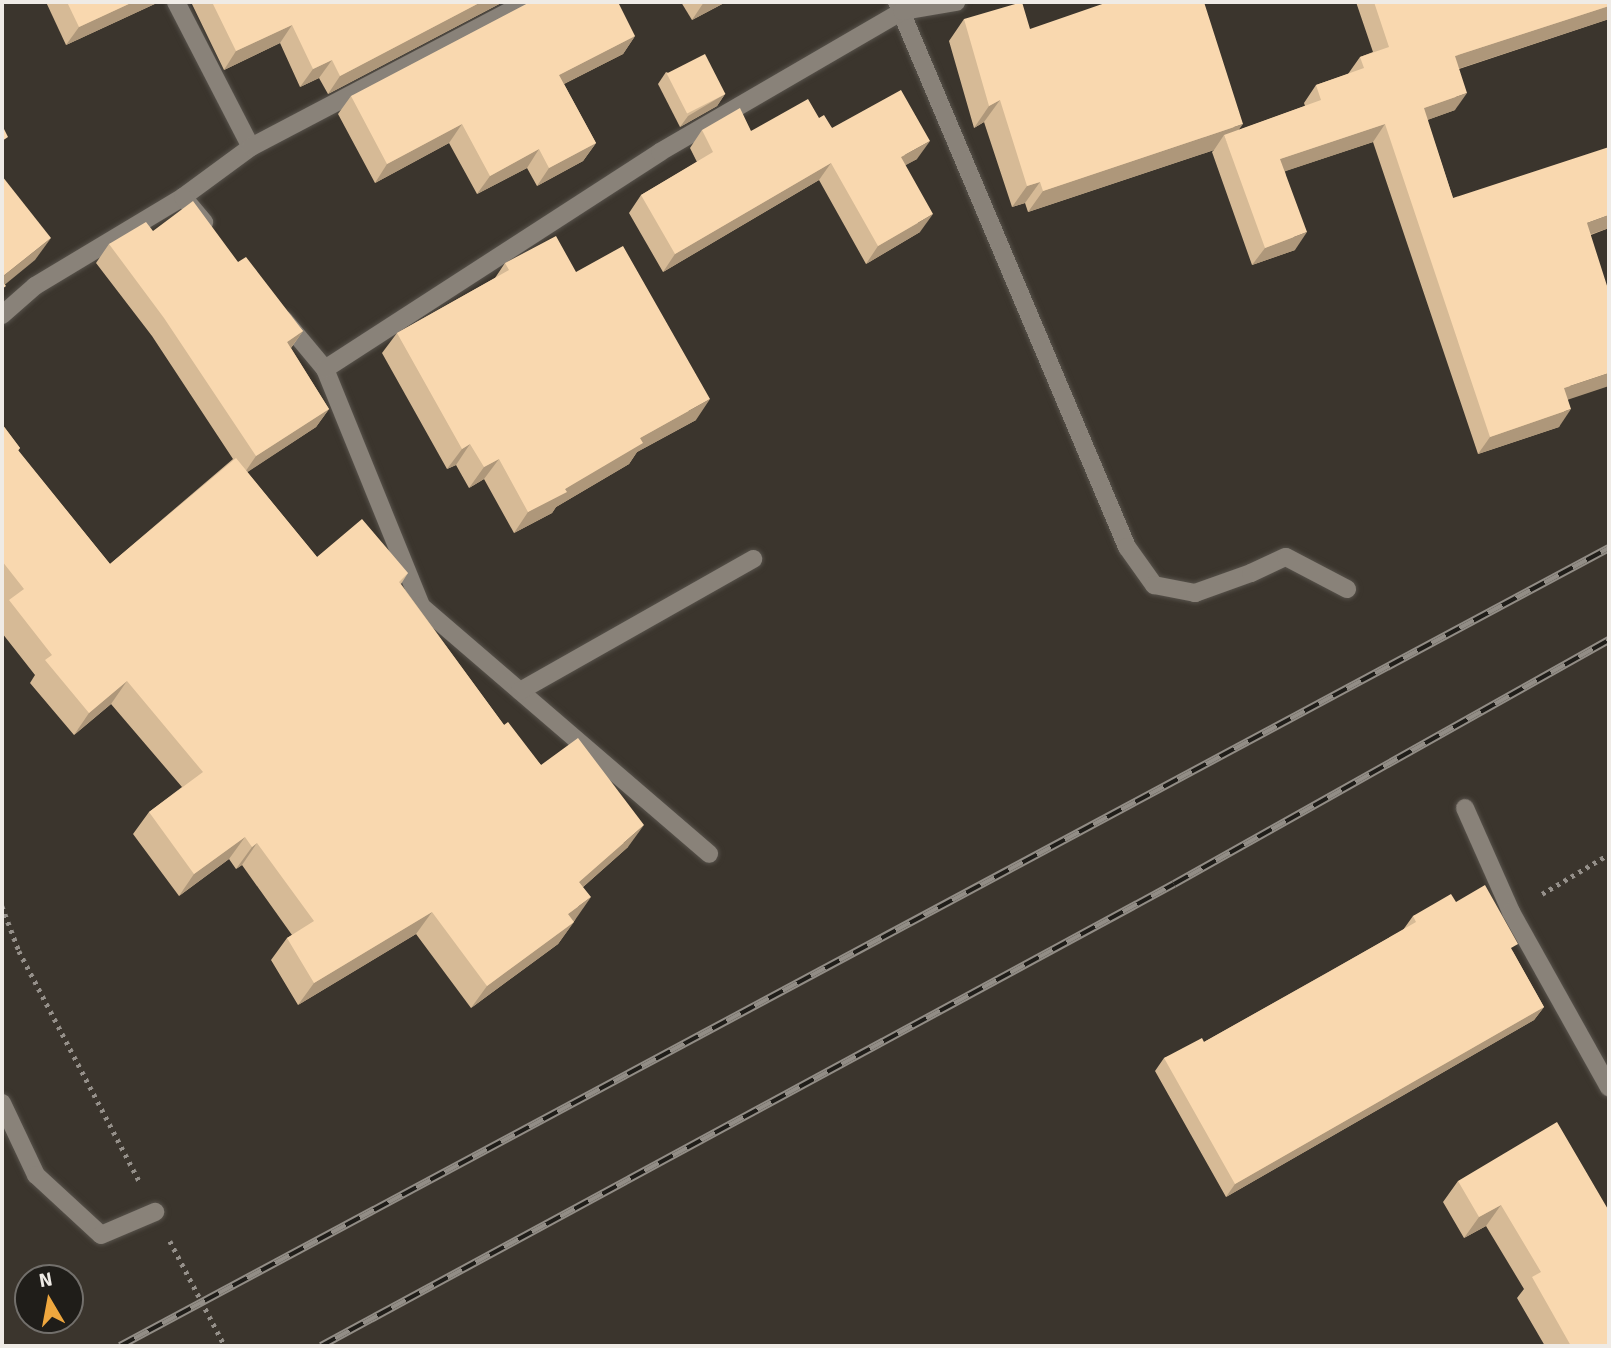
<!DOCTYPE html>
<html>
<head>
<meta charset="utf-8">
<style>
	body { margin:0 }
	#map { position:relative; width:1611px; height:1348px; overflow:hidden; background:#3b352d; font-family:Signika,sans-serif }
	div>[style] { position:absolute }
	.path>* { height:4.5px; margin-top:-2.25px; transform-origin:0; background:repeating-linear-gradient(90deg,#95908a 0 3.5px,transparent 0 8.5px) }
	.roads { filter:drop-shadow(0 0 2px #57524b) drop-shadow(0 0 2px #57524b) }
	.service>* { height:18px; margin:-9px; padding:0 9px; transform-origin:9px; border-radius:9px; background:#898279 }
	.minor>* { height:18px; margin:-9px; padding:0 9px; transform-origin:9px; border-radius:9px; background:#898279 }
	.rail>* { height:8px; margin-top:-4px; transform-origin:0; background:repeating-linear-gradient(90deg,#1f1d19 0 16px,#928d86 0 32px); box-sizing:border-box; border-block:2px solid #928d86 }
	.wall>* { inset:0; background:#d6ba96 }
	.shaded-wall>* { inset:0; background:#ae977a }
	.building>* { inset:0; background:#f9d8af; transform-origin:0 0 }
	span { translate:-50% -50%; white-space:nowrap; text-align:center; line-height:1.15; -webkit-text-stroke:7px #1f1d19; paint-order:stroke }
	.frame { position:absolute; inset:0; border:4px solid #efebe6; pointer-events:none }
	.north { position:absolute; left:14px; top:1264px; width:70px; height:70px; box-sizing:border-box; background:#1f1d19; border:2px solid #726f6b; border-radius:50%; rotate:350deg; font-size:19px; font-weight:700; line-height:28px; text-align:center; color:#efebe6 }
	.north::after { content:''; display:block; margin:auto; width:24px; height:32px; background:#efa73e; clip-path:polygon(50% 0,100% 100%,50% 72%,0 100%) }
</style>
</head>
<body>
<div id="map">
	<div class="path">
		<i style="left:1542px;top:894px;width:78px;rotate:-30.8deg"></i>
		<i style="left:2px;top:906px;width:48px;rotate:69.3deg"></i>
		<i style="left:19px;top:951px;width:259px;rotate:62.4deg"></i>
		<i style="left:170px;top:1241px;width:119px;rotate:62.4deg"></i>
	</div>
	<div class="roads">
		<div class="service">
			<i style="left:176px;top:2px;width:163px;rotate:62.7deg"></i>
			<i style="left:897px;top:2px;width:592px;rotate:67.12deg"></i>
			<i style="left:1127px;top:547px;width:47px;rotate:54.6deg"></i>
			<i style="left:1154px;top:585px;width:42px;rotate:11deg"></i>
			<i style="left:1195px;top:593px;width:59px;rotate:-19.7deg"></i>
			<i style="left:1251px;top:573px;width:38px;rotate:-25deg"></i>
			<i style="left:1286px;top:557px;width:69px;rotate:27.7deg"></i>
			<i style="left:2px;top:315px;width:44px;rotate:-41.3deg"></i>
			<i style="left:35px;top:286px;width:173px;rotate:-31deg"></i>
			<i style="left:183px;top:197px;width:84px;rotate:-36.3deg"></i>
			<i style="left:251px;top:147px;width:312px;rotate:-27.7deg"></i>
			<i style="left:1465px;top:808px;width:114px;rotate:66.1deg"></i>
			<i style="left:1511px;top:912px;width:201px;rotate:60.8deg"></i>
		</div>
		<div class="minor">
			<i style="left:183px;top:197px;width:33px;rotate:50deg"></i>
			<i style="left:284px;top:320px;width:64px;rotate:50.1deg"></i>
			<i style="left:325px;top:369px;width:256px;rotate:67.9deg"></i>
			<i style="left:421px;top:606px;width:380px;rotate:40.7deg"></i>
			<i style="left:325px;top:369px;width:399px;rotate:-32.9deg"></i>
			<i style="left:660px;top:152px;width:280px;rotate:-30.2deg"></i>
			<i style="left:902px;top:11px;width:55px;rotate:-9.5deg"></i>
			<i style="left:520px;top:691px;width:268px;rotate:-29.5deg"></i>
			<i style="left:2px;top:1103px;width:80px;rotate:64.7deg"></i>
			<i style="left:36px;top:1175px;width:88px;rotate:42.7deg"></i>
			<i style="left:101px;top:1235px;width:59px;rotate:-23.1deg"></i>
		</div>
	</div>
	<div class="rail">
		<i style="left:120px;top:1346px;width:1689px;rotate:-28.19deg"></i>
		<i style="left:321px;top:1346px;width:970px;rotate:-28.44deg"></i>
		<i style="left:1174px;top:884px;width:499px;rotate:-29.3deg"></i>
	</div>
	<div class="wall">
		<i style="clip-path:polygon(46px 2px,159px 2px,66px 45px)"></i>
		<i style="clip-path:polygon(191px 2px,503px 2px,328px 94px,319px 78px,300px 87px,280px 43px,224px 70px)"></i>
		<i style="clip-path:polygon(681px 2px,726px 2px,692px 20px)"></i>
		<i style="clip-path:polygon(1356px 2px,1609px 2px,1609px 19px,1459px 69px,1455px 110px,1427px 120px,1453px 198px,1609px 228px,1591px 235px,1568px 400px,1559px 427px,1478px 454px,1373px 142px,1285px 171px,1295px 250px,1252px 265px,1212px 152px,1214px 150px,1028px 212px,1025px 203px,1012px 207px,984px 122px,974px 128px,949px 41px,964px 19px,1030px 29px,1239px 130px,1305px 106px,1304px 103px,1316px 85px,1348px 74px,1360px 57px,1373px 52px)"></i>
		<i style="clip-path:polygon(635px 36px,623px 54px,564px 84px,596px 143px,583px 161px,537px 186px,527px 168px,477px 194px,449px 143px,375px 183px,338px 114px,351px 96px)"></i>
		<i style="clip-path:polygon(666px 72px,725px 94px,717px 106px,680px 127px,658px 84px)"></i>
		<i style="clip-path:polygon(819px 118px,832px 128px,917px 159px,905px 165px,920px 232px,866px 264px,819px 180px,663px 272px,629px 213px,641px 195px,697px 162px,690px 148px,702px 130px,751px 131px)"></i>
		<i style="clip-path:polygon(153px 231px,238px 262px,303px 331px,291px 348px,329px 409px,316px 427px,247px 472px,317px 557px,408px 573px,401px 584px,504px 725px,541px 765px,628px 847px,583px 887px,575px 920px,558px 944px,471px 1008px,416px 934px,298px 1005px,271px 960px,287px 938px,292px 935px,242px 865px,236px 869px,229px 859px,179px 896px,133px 834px,149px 812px,182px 787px,111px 704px,74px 735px,30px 683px,35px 675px,2px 633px,2px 611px,4px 607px,2px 603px,2px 424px,20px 448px,18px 451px,110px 564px,233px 459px,152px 336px,96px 263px,109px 244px)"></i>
		<i style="clip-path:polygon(505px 263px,576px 272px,696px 420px,637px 452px,629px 464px,556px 507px,552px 513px,514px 533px,484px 479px,469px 488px,456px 465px,447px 469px,382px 353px,397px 333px,495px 278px)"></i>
		<i style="clip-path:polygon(1456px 902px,1513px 952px,1544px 1007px,1534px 1020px,1226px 1197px,1155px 1071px,1164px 1058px,1204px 1042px,1403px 930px,1413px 916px)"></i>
		<i style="clip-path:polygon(1458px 1181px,1609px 1211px,1609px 1346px,1545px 1346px,1517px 1298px,1524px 1289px,1486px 1226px,1464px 1238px,1443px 1202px)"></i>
	</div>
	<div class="shaded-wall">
		<i style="clip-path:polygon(133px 2px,159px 2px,66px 45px,79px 27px)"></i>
		<i style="clip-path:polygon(481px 2px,503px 2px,328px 94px,340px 76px)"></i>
		<i style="clip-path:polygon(704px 2px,726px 2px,692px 20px)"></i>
		<i style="clip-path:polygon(1609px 6px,1609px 19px,1443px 74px,1455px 56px)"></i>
		<i style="clip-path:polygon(292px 25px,280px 43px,224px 70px,236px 51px)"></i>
		<i style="clip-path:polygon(635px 36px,623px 54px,546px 93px,559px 75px)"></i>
		<i style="clip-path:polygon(332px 60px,319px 78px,300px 87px,313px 69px)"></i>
		<i style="clip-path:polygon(1467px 93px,1455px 110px,1411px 126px,1424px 108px)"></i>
		<i style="clip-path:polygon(725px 94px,717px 106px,680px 127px,688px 116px)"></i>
		<i style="clip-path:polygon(1000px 100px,984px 122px,974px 128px,989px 106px)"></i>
		<i style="clip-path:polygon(462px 124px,449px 143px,375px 183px,387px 164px)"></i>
		<i style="clip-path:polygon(1243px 124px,1228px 145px,1224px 135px,1214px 150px,1028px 212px,1043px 191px)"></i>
		<i style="clip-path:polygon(1385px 124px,1373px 142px,1268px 177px,1280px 159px)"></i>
		<i style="clip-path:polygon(930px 141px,917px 159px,888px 175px,901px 157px)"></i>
		<i style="clip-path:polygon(596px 143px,583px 161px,537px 186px,549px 168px)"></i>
		<i style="clip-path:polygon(539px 149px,527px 168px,477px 194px,490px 176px)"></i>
		<i style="clip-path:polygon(831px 163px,819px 180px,663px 272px,675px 254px)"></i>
		<i style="clip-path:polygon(1040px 182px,1025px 203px,1012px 207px,1027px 186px)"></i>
		<i style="clip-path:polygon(933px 214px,920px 232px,866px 264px,878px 246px)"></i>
		<i style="clip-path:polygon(1609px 215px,1609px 228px,1574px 240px,1587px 223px)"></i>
		<i style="clip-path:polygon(1307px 232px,1295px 250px,1252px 265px,1265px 248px)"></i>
		<i style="clip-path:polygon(51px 238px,35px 260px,2px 287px,2px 277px)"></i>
		<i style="clip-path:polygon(303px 331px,290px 349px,287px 342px)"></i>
		<i style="clip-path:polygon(1609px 373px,1609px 386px,1552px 405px,1564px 388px)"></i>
		<i style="clip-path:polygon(710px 399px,696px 420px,637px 452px,629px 464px,556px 507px,552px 513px,514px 533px,528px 512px,565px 489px,640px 438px)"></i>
		<i style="clip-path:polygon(329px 409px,316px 427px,243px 475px,256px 456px)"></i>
		<i style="clip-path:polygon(1571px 409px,1559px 427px,1478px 454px,1490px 437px)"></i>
		<i style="clip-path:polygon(470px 444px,456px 465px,447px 469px,462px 449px)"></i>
		<i style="clip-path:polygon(499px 459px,484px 479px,469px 488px,484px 467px)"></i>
		<i style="clip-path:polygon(127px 681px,111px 704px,74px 735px,89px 713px)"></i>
		<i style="clip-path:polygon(644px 825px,628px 847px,564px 904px,579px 882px)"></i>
		<i style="clip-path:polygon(245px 837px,229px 859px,179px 896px,194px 874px)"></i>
		<i style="clip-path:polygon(257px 843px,242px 865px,236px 869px,252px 847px)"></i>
		<i style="clip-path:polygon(591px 897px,575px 920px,553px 937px,568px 914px)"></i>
		<i style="clip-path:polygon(432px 912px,416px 934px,298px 1005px,314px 983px)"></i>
		<i style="clip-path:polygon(574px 922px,558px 944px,471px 1008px,487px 986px)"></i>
		<i style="clip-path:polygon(1544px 1007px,1534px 1020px,1226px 1197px,1235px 1184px)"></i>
		<i style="clip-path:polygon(1501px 1205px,1486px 1226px,1464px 1238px,1479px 1217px)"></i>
	</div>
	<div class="building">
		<i style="clip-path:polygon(67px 2px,133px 2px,79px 27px)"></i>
		<i style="clip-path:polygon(212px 2px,481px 2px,340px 76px,332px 60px,313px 69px,292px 25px,236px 51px)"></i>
		<i style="clip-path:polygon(530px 2px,618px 2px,635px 36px,559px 75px,596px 143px,549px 168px,539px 149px,490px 176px,462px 124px,387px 164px,351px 96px)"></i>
		<i style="clip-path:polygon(1022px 2px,1030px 29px,1108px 2px,1204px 2px,1243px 124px,1043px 191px,1040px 182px,1027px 186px,1000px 100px,989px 106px,964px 19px)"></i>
		<i style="clip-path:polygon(1374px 2px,1609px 2px,1609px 6px,1455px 56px,1467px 93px,1424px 108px,1453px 198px,1609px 147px,1609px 215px,1587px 223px,1609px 292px,1609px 373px,1564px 388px,1571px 409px,1490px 437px,1385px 124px,1280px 159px,1307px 232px,1265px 248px,1224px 135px,1321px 100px,1316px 85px,1364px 68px,1360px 57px,1389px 47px)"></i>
		<i style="left:705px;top:54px;width:45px;height:43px;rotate:63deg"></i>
		<i style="clip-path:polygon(901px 90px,930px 141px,901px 157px,933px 214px,878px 246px,831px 163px,675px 254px,641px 195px,713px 152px,702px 130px,740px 108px,751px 131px,808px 99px,819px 118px,824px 115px,832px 128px)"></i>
		<i style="clip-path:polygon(2px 125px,8px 137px,2px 141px)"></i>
		<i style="clip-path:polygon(2px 176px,51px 238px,2px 277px)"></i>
		<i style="clip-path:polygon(193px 201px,238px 262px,246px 257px,303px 331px,287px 342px,329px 409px,256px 456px,164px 318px,109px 244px,146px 222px,153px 231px)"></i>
		<i style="clip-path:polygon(556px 236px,576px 272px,623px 246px,710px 399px,640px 438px,643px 443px,565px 489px,567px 492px,528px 512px,499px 459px,484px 467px,470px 444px,462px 449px,397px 333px,509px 270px,505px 263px)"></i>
		<i style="clip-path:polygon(2px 281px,6px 286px,2px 289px)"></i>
		<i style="clip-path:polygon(2px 424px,20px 448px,18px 450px,110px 564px,236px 458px,317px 557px,362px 519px,408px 573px,399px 582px,504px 725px,508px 722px,541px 765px,578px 738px,644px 825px,579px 882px,591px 897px,568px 914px,574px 922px,487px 986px,432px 912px,314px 983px,287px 938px,314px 921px,257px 843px,252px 847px,245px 837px,194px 874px,149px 812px,203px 772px,127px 681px,89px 713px,45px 660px,52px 655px,9px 600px,24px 589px,2px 561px)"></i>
		<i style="clip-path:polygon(1485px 885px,1518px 944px,1511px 948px,1544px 1007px,1235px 1184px,1164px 1058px,1202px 1038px,1204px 1042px,1327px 973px,1416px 922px,1413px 916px,1451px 894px,1456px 902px)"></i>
		<i style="clip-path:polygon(1557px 1122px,1609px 1211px,1609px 1346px,1571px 1346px,1532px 1277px,1541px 1272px,1501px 1205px,1479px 1217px,1458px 1181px)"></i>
	</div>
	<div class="frame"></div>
	<div class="north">N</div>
</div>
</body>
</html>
